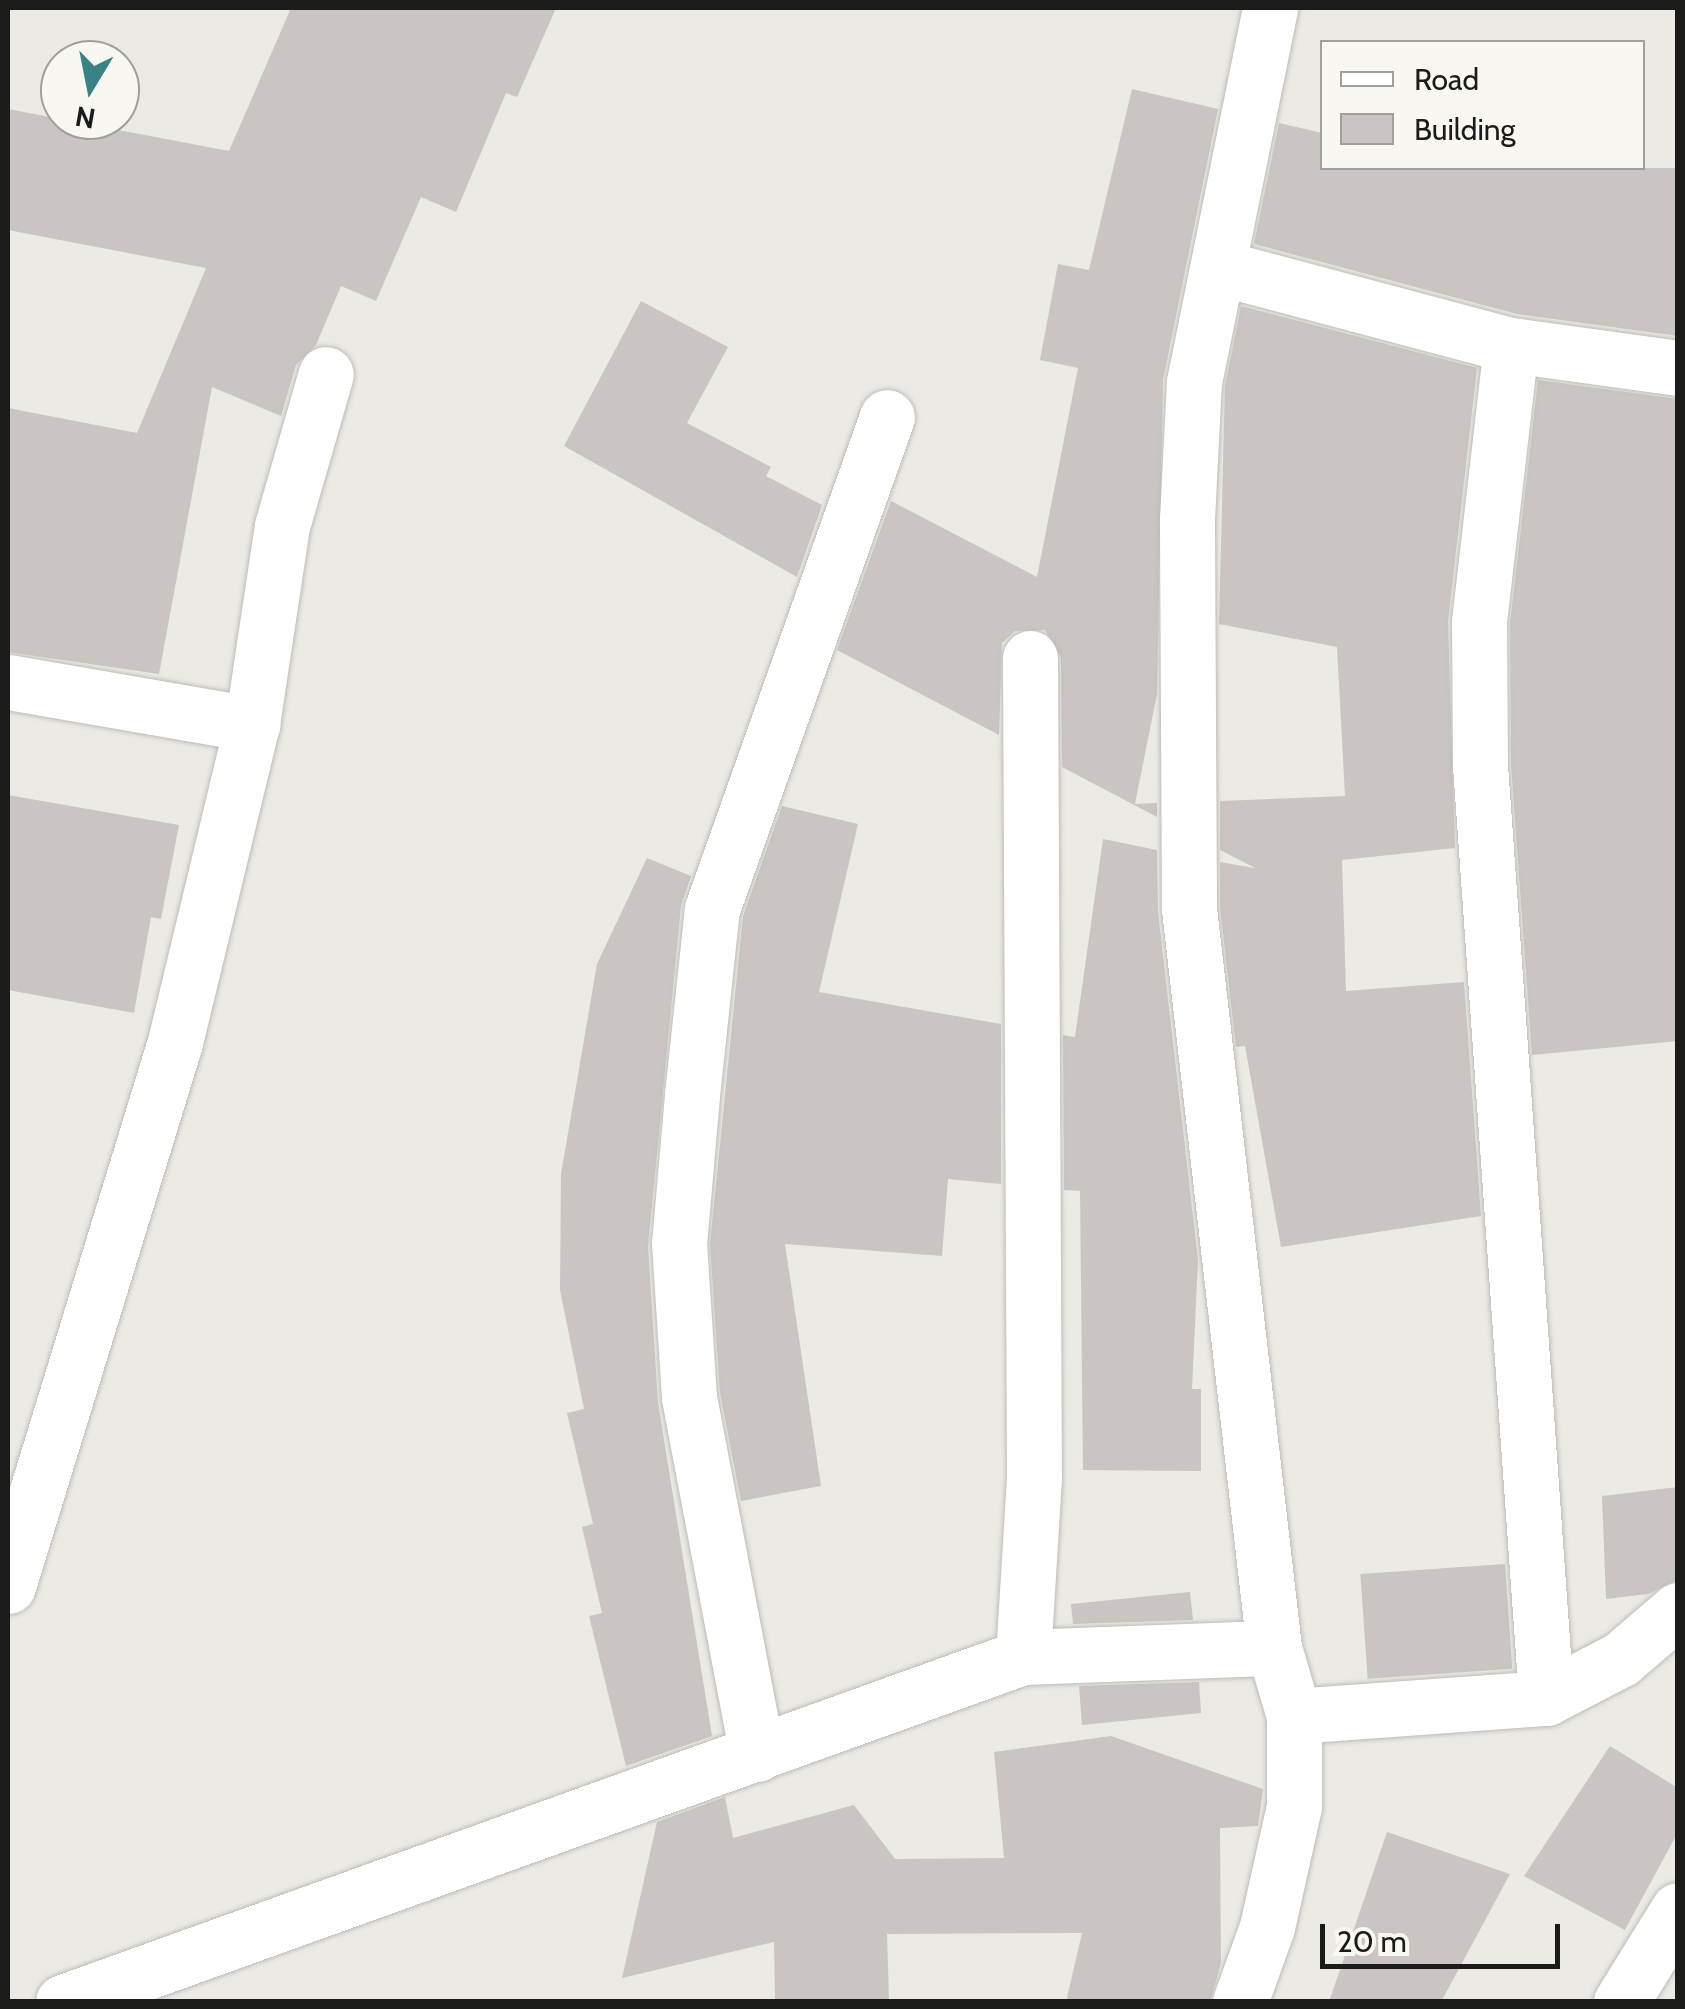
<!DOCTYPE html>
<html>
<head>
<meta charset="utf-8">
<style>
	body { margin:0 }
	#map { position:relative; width:1685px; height:2009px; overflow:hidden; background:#ebeae4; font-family:Cabin,sans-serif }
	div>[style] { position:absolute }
	.building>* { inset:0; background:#cac5c2; transform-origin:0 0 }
	.roads { filter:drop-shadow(0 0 2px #bdbcb6) drop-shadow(0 0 2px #bdbcb6) }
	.minor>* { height:55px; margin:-27.5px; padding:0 27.5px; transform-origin:27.5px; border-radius:27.5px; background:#fff }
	span { translate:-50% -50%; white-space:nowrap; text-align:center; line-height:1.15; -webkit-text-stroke:10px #f8f7f2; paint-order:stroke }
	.frame { position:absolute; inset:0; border:10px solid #1b1b19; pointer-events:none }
	.legend { position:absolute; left:1320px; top:40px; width:325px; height:130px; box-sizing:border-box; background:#f8f7f2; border:2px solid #a09f9b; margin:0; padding:12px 18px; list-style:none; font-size:30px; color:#1b1b19 }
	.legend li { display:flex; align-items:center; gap:20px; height:50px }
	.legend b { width:50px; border:2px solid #a09f9b }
	.north { position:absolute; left:40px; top:40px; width:100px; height:100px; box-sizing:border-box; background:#f8f7f2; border:2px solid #a09f9b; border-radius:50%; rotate:190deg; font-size:28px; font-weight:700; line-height:40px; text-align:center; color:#1b1b19 }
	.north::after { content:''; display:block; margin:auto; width:35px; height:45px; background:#3a8385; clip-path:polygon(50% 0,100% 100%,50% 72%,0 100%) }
	.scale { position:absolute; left:1320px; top:1924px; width:240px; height:45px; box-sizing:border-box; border:5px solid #1b1b19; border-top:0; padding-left:12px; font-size:30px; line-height:35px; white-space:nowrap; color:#1b1b19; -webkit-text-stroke:8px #f8f7f2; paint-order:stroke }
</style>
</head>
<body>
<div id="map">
	<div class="building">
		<i style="clip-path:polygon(291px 8px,556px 8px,517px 97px,506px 93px,456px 212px,421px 197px,376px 301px,341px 286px,316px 345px,296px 365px,281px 416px,212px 387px,159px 674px,8px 652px,8px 408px,137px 433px,206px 268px,8px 230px,8px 109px,229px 151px)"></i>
		<i style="clip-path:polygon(1132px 89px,1218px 109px,1163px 380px,1157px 694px,1135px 804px,1157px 803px,1157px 817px,1062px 767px,1061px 658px,1045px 630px,1015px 631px,1002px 643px,999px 735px,837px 650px,891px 501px,1037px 577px,1078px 368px,1040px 360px,1058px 264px,1089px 270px)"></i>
		<i style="clip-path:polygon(1279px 123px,1322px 133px,1322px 168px,1678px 168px,1678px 336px,1517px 314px,1254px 244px)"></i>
		<i style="clip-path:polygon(641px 301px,728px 347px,687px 423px,771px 467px,766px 476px,822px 505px,797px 577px,564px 446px)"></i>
		<i style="clip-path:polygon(1241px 306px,1477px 368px,1448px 622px,1455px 848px,1342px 860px,1346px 991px,1464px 982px,1481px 1216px,1281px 1247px,1245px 1046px,1236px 1047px,1220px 907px,1220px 862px,1255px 868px,1220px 850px,1220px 801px,1345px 796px,1337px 647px,1219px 624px,1225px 386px)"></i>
		<i style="clip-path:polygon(1538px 380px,1678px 399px,1678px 1041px,1532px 1055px,1511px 764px,1510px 624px)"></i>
		<i style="clip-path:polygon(8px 795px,179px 825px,161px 919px,151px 917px,134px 1013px,8px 990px)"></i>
		<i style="clip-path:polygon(782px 806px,858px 824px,819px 992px,1001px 1024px,1001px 1184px,948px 1179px,942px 1256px,785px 1244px,821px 1486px,741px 1501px,720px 1393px,710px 1244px,743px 916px)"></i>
		<i style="clip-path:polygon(1103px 839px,1157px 850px,1158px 912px,1198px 1260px,1192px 1389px,1201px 1389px,1201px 1471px,1083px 1470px,1080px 1191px,1064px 1190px,1063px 1035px,1075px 1037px)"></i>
		<i style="clip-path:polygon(647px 858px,691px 876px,681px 906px,648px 1246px,658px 1403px,712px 1736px,626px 1766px,589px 1616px,602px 1613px,582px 1527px,593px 1524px,567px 1413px,584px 1409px,560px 1290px,561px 1174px,597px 964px)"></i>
		<i style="clip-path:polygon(1678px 1487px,1678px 1580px,1648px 1594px,1606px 1599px,1602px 1496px)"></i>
		<i style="left:1505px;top:1564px;width:105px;height:145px;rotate:86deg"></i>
		<i style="clip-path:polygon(1190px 1592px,1193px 1620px,1073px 1624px,1071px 1604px)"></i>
		<i style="clip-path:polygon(1199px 1682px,1201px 1713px,1082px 1725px,1079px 1686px)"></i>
		<i style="clip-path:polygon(1111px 1736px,1263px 1789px,1258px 1826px,1220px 1828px,1221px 1963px,1210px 2002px,1066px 2002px,1082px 1933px,887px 1934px,889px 2002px,775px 2002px,774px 1942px,622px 1978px,657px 1822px,725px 1797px,733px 1838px,854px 1805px,895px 1859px,1004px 1858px,994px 1752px)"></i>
		<i style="clip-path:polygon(1610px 1746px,1678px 1788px,1678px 1832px,1625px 1930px,1524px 1876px)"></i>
		<i style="clip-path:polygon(1387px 1832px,1510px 1874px,1441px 2002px,1329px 2002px)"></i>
	</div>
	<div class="roads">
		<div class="minor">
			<i style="left:1221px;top:268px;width:300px;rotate:14.9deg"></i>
			<i style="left:1511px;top:345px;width:169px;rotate:7.8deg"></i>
			<i style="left:1511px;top:345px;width:279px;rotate:96.6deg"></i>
			<i style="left:1479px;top:622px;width:143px;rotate:89.6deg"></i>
			<i style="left:1480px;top:765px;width:935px;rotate:85.95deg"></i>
			<i style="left:8px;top:682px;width:248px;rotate:9.8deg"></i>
			<i style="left:8px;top:1586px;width:569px;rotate:-72.93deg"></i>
			<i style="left:175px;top:1042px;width:327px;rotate:-76.4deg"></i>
			<i style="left:252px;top:724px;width:200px;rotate:-81.4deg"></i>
			<i style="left:282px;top:526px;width:158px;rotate:-73.9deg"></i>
			<i style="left:1023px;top:1657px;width:179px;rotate:-86.5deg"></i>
			<i style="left:1034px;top:1478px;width:820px;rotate:-90.28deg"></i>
			<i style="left:1294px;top:1716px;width:253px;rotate:-4.1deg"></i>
			<i style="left:1546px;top:1698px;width:85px;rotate:-27.5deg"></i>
			<i style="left:1621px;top:1659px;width:75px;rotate:-40.7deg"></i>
			<i style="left:757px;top:1754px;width:363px;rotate:-100.8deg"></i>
			<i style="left:689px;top:1397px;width:153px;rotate:-93.7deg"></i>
			<i style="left:679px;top:1244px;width:150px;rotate:-85deg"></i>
			<i style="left:692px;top:1095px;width:187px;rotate:-83.9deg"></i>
			<i style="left:712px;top:909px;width:522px;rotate:-70.42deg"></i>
			<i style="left:63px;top:2002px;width:1020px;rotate:-19.77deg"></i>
			<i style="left:1023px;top:1657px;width:251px;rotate:-2.1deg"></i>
			<i style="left:1240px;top:2002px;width:80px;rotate:-70.2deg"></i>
			<i style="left:1267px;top:1927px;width:124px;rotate:-77.4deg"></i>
			<i style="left:1294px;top:1806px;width:90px;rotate:-90deg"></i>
			<i style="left:1294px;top:1716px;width:71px;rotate:-106.4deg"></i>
			<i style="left:1274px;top:1648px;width:744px;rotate:-96.56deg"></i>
			<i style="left:1189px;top:909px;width:390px;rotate:-90.3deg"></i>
			<i style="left:1187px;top:519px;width:137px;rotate:-87.1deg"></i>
			<i style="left:1194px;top:382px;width:382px;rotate:-78.5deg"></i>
			<i style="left:1621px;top:2002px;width:108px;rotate:-58.2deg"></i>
		</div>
	</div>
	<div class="frame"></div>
	<ul class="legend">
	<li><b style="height:12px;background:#fff"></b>Road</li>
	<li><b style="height:28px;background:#cac5c2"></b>Building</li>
	</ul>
	<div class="north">N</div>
	<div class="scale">20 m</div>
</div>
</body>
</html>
